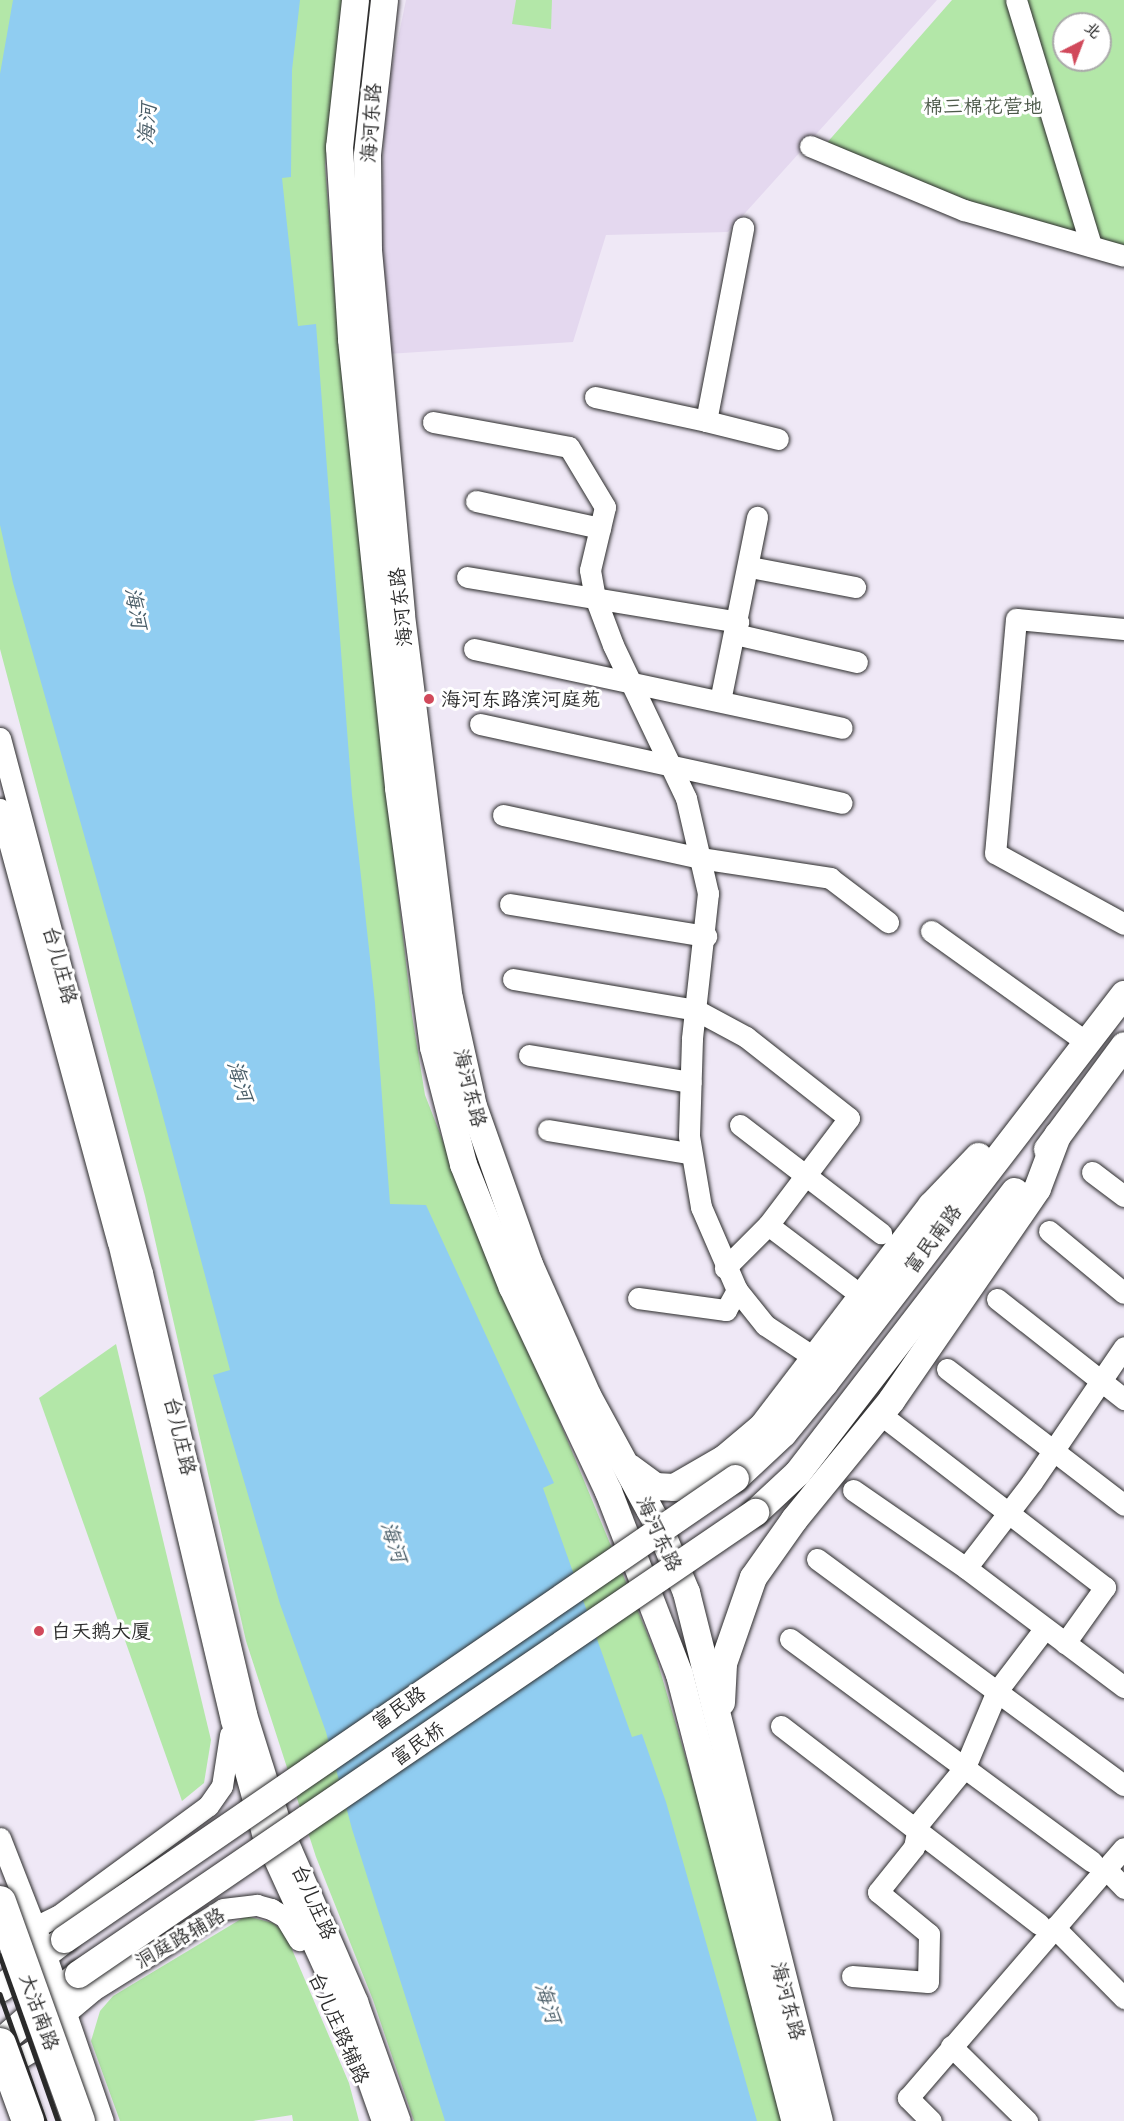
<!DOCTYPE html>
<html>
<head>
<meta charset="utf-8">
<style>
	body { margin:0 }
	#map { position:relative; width:1124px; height:2121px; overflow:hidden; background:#efe8f6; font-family:Itim,"LXGW WenKai TC",sans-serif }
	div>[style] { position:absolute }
	.built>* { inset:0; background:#e4d8ef }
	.green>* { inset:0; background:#b3e7a8 }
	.water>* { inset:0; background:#90cdf1 }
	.roads { filter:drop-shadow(0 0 2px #2b2b2b) drop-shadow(0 0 2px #2b2b2b) }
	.minor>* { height:21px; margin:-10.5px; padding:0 10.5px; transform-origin:10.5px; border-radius:10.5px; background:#fff }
	.major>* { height:27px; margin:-13.5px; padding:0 13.5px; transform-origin:13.5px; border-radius:13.5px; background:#fff }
	.rail>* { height:4.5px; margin:-2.25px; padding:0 2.25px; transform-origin:2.25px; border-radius:2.25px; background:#2b2b2b }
	.bridges { filter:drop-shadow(0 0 2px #2b2b2b) drop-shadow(0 0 2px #2b2b2b) }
	.major-bridge>* { height:27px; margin:-13.5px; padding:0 13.5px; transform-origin:13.5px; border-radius:13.5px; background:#fff }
	.highway-bridge>* { height:32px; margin:-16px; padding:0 16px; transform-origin:16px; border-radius:16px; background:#fff }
	.dots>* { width:16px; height:16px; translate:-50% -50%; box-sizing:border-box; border:3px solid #fff; border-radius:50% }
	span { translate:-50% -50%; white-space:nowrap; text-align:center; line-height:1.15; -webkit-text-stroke:6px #fff; paint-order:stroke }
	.park-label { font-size:20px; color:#4d5a4a }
	.street-label { font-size:20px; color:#2b2b2b }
	.poi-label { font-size:20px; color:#2b2b2b }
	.left { translate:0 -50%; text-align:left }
	.water-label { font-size:21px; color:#495c66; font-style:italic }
	.north { position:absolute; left:1052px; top:12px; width:60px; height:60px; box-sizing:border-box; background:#fff; border:2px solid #aaa; border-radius:50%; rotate:42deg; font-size:16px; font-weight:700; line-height:24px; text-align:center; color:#2b2b2b }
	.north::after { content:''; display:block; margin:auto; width:21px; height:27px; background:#d1495b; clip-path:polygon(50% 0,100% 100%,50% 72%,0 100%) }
</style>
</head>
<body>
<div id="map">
	<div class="built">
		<i style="clip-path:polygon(406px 0,937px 0,728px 232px,606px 235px,573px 342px,388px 354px,381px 243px,385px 101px)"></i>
	</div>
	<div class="green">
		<i style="clip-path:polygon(0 0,342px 0,325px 165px,338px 334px,385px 779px,412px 1015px,425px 1095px,512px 1318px,552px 1403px,654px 1650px,697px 1796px,783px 2121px,414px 2121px,373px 2000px,316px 1857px,246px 1641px,145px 1196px,0 649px)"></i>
		<i style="clip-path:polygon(516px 0,552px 0,551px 29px,512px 24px)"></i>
		<i style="clip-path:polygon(evenodd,952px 0,1124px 0,1124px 248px,972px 202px,825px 145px,952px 0,1064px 24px,1100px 24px,1100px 60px,1064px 60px,1064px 24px)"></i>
		<i style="clip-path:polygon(116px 1344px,211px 1740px,204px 1783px,182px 1801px,39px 1398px)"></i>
		<i style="clip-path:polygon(246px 1916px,273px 1923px,285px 1933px,349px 2083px,359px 2121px,293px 2121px,292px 2115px,253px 2121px,120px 2121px,91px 2041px,100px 2011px,113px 1996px)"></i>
	</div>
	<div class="water">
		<i style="clip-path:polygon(13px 0,300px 0,292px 70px,291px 177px,282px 178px,298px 326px,316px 324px,352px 795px,375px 1003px,390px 1204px,426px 1205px,554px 1483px,543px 1488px,632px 1737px,642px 1734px,666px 1802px,757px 2121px,445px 2121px,352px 1829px,326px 1732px,280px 1604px,213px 1375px,230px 1370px,156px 1090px,13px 583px,0 525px,0 74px)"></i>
	</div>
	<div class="roads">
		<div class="minor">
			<i style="left:1016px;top:0;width:257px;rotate:73deg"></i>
			<i style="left:810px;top:146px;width:167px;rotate:22.6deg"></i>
			<i style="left:964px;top:210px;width:166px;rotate:16deg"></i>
			<i style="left:595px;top:397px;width:114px;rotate:12.2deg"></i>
			<i style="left:706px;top:421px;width:197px;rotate:-79.1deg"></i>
			<i style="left:706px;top:421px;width:74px;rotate:14deg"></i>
			<i style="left:433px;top:422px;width:138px;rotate:10.4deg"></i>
			<i style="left:569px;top:447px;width:70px;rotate:59deg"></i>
			<i style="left:605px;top:507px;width:65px;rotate:103.4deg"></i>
			<i style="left:590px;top:570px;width:27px;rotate:80deg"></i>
			<i style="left:595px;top:597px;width:51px;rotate:69.4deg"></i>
			<i style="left:613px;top:645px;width:170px;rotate:64.5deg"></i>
			<i style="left:686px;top:798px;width:98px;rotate:77deg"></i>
			<i style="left:708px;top:893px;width:147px;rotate:96.3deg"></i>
			<i style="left:692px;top:1039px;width:97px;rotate:91.8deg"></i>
			<i style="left:689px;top:1136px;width:72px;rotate:80.4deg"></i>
			<i style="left:701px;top:1207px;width:90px;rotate:66.6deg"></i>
			<i style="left:737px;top:1290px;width:45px;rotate:51.3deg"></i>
			<i style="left:765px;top:1325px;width:60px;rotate:33.4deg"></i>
			<i style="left:476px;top:501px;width:127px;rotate:12.3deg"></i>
			<i style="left:750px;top:567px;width:107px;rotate:10.8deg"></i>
			<i style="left:467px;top:577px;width:275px;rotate:9.4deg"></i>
			<i style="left:1124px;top:629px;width:108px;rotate:-174.7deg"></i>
			<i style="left:1016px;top:619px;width:235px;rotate:95.1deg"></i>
			<i style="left:995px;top:853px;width:147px;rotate:28.8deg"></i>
			<i style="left:735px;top:634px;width:125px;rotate:12.9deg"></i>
			<i style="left:474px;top:649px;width:376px;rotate:12.1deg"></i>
			<i style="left:720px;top:701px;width:188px;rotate:-78.6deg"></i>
			<i style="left:480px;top:724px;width:370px;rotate:12.3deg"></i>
			<i style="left:0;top:738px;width:554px;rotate:75.14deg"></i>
			<i style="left:142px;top:1273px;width:453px;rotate:76.7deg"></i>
			<i style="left:246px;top:1714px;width:117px;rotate:72.6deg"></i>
			<i style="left:281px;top:1826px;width:191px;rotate:66.5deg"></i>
			<i style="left:357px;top:2001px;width:127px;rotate:70.3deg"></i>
			<i style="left:0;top:809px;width:449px;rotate:74.8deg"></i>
			<i style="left:118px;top:1242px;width:491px;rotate:76.7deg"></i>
			<i style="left:231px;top:1720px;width:117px;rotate:74.7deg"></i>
			<i style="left:262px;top:1833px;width:192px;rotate:65.4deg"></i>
			<i style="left:342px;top:2008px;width:120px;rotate:70.5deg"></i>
			<i style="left:503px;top:815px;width:202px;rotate:12.3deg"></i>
			<i style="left:700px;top:858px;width:132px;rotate:8.7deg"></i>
			<i style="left:830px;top:878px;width:73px;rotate:37.2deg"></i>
			<i style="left:510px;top:904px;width:199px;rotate:9.3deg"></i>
			<i style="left:931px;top:931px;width:191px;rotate:35.6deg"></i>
			<i style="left:513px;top:979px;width:186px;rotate:9.6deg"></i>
			<i style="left:696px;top:1010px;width:57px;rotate:28.4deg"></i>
			<i style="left:746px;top:1037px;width:131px;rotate:38.2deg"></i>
			<i style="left:849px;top:1118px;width:134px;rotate:127.1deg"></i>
			<i style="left:768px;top:1225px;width:61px;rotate:135deg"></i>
			<i style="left:529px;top:1055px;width:164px;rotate:9.5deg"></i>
			<i style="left:740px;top:1125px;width:178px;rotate:37.5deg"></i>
			<i style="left:548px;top:1130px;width:143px;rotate:9.3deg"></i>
			<i style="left:1092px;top:1172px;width:40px;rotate:37deg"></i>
			<i style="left:768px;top:1225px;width:103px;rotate:37.1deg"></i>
			<i style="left:1049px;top:1231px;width:97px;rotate:39.6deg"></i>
			<i style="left:638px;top:1298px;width:89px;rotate:7.8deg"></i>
			<i style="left:726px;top:1310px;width:23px;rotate:-61deg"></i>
			<i style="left:997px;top:1299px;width:162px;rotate:38.2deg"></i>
			<i style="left:947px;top:1369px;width:223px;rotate:37.5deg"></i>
			<i style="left:880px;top:1414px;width:284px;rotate:37.6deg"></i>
			<i style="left:1105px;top:1587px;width:69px;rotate:125.5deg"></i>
			<i style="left:853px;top:1490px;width:137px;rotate:34.6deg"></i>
			<i style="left:966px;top:1568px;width:198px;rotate:37deg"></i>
			<i style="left:817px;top:1559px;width:381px;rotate:36.4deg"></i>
			<i style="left:966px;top:1568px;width:108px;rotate:-52.5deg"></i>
			<i style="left:1032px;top:1482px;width:163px;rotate:-55.7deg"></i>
			<i style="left:790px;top:1639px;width:375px;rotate:36.4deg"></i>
			<i style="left:781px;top:1726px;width:325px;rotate:37.5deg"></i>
			<i style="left:0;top:1838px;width:120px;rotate:68.6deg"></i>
			<i style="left:44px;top:1950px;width:181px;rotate:71deg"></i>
			<i style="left:1105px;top:1868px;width:28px;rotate:46deg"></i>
			<i style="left:35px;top:1927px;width:25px;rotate:-26deg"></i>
			<i style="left:58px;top:1916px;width:186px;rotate:-36.3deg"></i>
			<i style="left:208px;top:1806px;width:24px;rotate:-55deg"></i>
			<i style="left:222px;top:1786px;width:52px;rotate:-81.1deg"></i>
			<i style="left:1054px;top:1927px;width:100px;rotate:45.4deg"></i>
			<i style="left:852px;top:1976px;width:76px;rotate:4.5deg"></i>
			<i style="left:928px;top:1982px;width:48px;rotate:-88.8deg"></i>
			<i style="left:929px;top:1934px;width:66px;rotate:-140.5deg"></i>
			<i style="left:878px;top:1892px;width:58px;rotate:-51.3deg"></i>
			<i style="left:914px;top:1847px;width:25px;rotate:-78deg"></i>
			<i style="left:919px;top:1823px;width:72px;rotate:-50.6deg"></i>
			<i style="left:965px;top:1767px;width:82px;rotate:-67.2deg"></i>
			<i style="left:997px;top:1691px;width:79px;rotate:-52.7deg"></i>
			<i style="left:66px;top:2013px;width:35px;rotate:-40deg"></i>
			<i style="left:93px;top:1990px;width:153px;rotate:-31.9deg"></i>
			<i style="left:223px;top:1909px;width:34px;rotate:-7deg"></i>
			<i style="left:257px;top:1905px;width:15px;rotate:16deg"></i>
			<i style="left:271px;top:1909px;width:16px;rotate:30deg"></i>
			<i style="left:285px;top:1917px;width:27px;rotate:59deg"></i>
			<i style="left:951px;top:2046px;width:107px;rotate:44.6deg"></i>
			<i style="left:0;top:2070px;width:39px;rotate:-31deg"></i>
			<i style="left:33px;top:2050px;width:32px;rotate:16deg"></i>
			<i style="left:931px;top:2121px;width:33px;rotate:-135deg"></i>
			<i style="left:908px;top:2098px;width:330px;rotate:-49.2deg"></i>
		</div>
		<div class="major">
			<i style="left:355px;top:0;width:148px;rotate:96.2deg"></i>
			<i style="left:339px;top:147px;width:192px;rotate:86.4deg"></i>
			<i style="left:351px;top:339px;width:451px;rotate:84deg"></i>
			<i style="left:398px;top:788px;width:261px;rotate:82.3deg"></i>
			<i style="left:433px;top:1047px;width:121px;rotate:75.6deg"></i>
			<i style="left:463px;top:1164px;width:132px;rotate:68.3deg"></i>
			<i style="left:512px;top:1287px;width:225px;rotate:64.8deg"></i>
			<i style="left:608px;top:1491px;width:196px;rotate:68.8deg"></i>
			<i style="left:679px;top:1674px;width:462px;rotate:75.5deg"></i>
			<i style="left:384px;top:0;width:156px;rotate:96.3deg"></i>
			<i style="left:367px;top:155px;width:95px;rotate:89.4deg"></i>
			<i style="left:368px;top:250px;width:366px;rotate:84.8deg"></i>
			<i style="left:401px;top:615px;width:386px;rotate:82.9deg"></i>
			<i style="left:449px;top:998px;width:111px;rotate:77.5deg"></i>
			<i style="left:473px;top:1106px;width:168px;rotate:70.5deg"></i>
			<i style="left:529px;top:1264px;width:143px;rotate:66.1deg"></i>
			<i style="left:587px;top:1395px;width:148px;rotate:61.4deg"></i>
			<i style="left:658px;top:1525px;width:73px;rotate:67.3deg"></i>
			<i style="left:686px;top:1592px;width:545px;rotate:75.89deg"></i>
			<i style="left:1047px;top:1149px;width:129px;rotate:-53.5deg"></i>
			<i style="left:629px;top:1467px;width:32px;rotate:36deg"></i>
			<i style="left:655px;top:1486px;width:19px;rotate:3deg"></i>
			<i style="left:674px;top:1487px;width:58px;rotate:-30.1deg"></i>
			<i style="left:724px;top:1458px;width:50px;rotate:-40.1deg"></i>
			<i style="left:762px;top:1426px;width:278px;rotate:-52.6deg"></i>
			<i style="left:931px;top:1205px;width:68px;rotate:-46.2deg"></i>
			<i style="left:735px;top:1478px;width:66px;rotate:-43.2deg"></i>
			<i style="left:783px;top:1433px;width:65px;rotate:-50.6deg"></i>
			<i style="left:824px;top:1383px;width:491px;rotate:-52.4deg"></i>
			<i style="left:755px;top:1512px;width:57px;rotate:-42.9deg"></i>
			<i style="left:797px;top:1473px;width:356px;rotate:-52.4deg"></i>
			<i style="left:721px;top:1702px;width:39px;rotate:-87deg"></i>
			<i style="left:723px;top:1663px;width:91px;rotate:-70.8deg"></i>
			<i style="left:753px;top:1577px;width:71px;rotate:-54.7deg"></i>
			<i style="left:794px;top:1519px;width:154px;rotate:-50.8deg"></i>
			<i style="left:891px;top:1400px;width:257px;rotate:-55.4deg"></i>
			<i style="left:1037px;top:1188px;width:57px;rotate:-69.3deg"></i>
			<i style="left:0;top:1988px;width:81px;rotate:-37.4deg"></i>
			<i style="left:0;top:2042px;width:103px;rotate:-41.1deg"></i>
		</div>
	</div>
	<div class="rail">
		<i style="left:0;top:1955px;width:176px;rotate:70.7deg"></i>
		<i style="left:0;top:1994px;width:135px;rotate:70.5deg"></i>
	</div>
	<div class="bridges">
		<div class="major-bridge">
			<i style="left:64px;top:1939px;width:814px;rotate:-34.49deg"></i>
			<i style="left:78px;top:1974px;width:820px;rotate:-34.31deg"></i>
		</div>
		<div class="highway-bridge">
			<i style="left:0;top:1902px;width:233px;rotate:70.2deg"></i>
			<i style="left:0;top:2044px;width:82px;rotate:70deg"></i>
		</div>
	</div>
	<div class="dots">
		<i style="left:429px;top:699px;background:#d1495b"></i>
		<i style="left:39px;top:1631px;background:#d1495b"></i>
	</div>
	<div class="park-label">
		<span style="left:983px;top:106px">棉三棉花营地</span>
	</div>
	<div class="street-label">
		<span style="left:371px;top:123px;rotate:-86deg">海河东路</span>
		<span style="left:401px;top:607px;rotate:-96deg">海河东路</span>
		<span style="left:60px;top:965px;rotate:75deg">台儿庄路</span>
		<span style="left:470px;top:1088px;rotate:76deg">海河东路</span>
		<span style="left:933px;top:1239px;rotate:-53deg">富民南路</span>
		<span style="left:180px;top:1436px;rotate:77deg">台儿庄路</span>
		<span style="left:659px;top:1534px;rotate:65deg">海河东路</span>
		<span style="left:399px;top:1708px;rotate:-34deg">富民路</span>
		<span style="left:418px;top:1744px;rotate:-35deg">富民桥</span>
		<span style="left:314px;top:1902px;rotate:66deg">台儿庄路</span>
		<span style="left:180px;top:1938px;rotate:-30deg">洞庭路辅路</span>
		<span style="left:788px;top:2001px;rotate:75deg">海河东路</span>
		<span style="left:39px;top:2012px;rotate:70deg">大沽南路</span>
		<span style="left:339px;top:2028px;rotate:66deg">台儿庄路辅路</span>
	</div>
	<div class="poi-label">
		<span class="left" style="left:441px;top:699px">海河东路滨河庭苑</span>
		<span class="left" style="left:51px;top:1631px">白天鹅大厦</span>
	</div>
	<div class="water-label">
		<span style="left:147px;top:124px;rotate:-86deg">海河</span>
		<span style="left:136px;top:608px;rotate:79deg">海河</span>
		<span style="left:240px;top:1081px;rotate:72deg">海河</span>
		<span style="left:394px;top:1542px;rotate:72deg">海河</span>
		<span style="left:548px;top:2003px;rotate:72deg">海河</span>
	</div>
	<div class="north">北</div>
</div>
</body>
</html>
